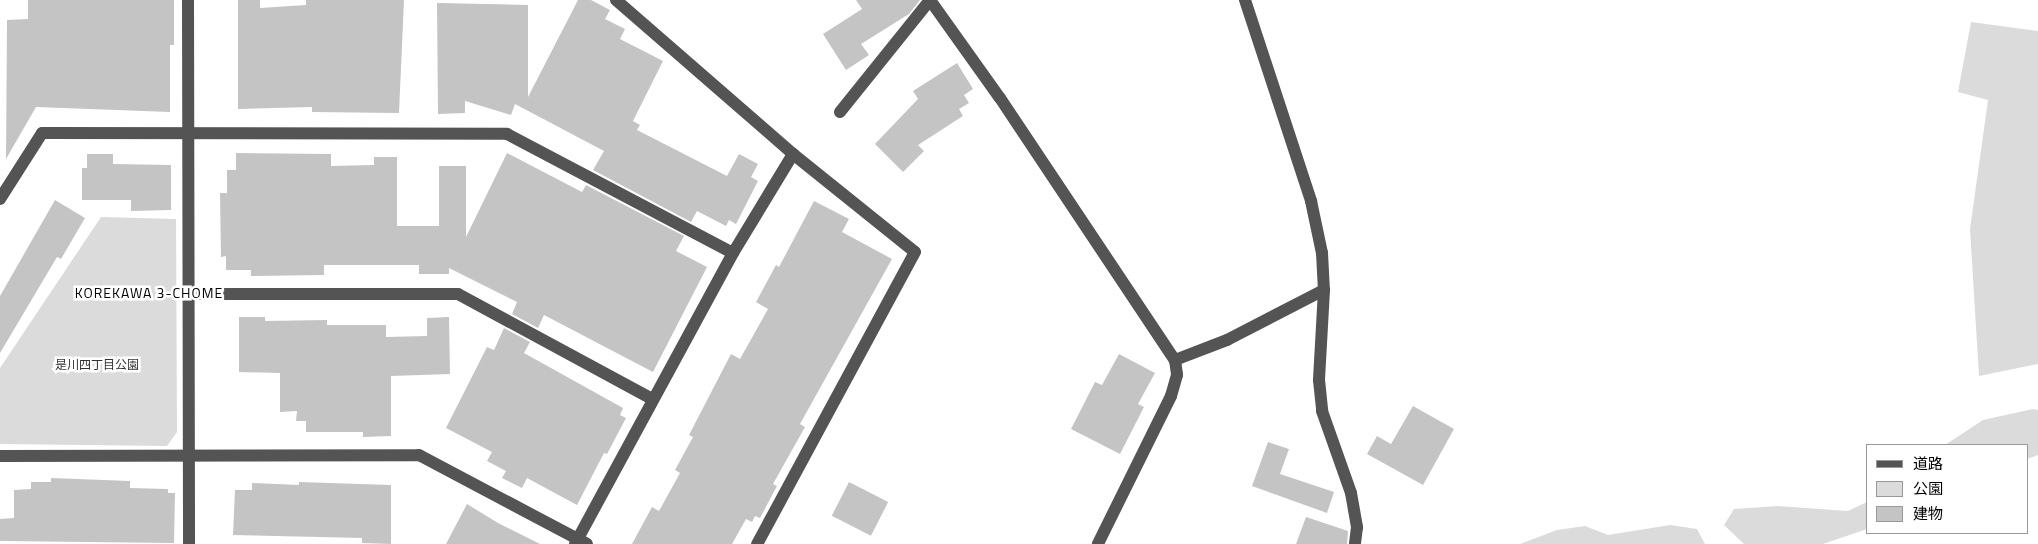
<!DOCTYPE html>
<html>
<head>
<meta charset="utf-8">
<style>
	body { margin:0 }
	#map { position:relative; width:2038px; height:544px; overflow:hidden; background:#fff; font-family:"Titillium Web","Noto Sans JP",sans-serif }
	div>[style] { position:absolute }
	.green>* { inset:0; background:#dbdbdb }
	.building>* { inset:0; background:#c4c4c4; transform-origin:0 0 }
	.minor>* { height:12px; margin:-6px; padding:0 6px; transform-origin:6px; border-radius:6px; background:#545454 }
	span { translate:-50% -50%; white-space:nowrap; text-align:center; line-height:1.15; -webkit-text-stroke:5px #fff; paint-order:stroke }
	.park-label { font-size:12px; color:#323232 }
	.neighbourhood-label { font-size:14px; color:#000; letter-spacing:1px }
	.legend { position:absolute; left:1866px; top:444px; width:162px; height:90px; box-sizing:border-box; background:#fff; border:1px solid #999; margin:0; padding:6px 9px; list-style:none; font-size:15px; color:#000 }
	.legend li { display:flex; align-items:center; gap:10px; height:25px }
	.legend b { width:25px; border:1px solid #999 }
</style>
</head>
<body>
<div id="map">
	<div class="green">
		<i style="clip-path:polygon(1971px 22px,2038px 31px,2038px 364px,1979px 376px,1970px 229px,1988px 100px,1958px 92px)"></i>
		<i style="clip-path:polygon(101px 217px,176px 219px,177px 432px,167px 446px,0 444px,0 368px)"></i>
		<i style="clip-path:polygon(2033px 409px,2038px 410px,2038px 455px,2027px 459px,2027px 445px,1945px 445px,1983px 420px)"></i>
		<i style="clip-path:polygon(1867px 502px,1867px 529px,1823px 544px,1744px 544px,1724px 525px,1734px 509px,1778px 506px,1848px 511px)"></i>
		<i style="clip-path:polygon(1670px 525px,1697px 529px,1705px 544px,1520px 544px,1557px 530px,1585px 526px,1608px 535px)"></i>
	</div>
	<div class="building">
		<i style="clip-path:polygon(28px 0,174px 0,174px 45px,170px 45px,170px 112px,36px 107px,6px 159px,7px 20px,28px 19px)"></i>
		<i style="clip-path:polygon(238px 0,260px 0,260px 8px,306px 5px,306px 0,404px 0,399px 113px,312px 112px,312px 107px,238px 109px)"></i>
		<i style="clip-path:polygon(578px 0,591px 0,610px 10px,605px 19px,625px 29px,620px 39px,663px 61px,633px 121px,640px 125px,637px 130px,727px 176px,739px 154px,758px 164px,751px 177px,758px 181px,736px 224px,729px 220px,726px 226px,697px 211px,691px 222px,593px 170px,604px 151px,515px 104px,511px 115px,465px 101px,465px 113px,438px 114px,437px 3px,528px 5px,528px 97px)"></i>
		<i style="clip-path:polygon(856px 0,920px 0,909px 14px,861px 44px,869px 55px,846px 70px,823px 34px,862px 9px)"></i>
		<i style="clip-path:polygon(957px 63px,973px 89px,964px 95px,969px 103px,959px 109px,963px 116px,918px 145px,924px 151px,903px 172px,875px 144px,918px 99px,913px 91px)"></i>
		<i style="clip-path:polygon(236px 153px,331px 154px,331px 166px,374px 165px,374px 157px,397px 157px,397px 226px,439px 226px,439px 166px,466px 166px,466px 237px,507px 153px,582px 192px,586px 185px,684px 236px,676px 251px,707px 267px,653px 372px,544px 315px,538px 328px,512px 314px,517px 302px,449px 268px,449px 274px,419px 274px,419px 265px,324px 265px,324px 275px,251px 276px,251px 270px,226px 270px,226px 256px,221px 257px,220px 193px,227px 193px,227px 170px,236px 170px)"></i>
		<i style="clip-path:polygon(87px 154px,113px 154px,113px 164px,171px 165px,171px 210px,131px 211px,131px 200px,82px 200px,82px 168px,87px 168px)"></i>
		<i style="clip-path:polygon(55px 200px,85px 218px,61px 259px,57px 257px,0 353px,0 296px)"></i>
		<i style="clip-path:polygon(814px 201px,849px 219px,842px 232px,892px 259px,800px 424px,805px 427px,773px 484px,777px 486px,760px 518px,755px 516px,752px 522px,746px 519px,732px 544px,632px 544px,652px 507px,659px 511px,680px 473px,675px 470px,693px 437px,689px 435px,731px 354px,740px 359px,768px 309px,756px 302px,776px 265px,779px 267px)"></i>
		<i style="clip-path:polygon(239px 317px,265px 317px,265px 321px,327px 320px,327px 325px,386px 325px,386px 337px,427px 336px,427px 318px,449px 317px,450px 374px,391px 376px,391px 436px,363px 437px,363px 432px,306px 432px,306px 421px,296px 421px,297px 411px,280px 412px,280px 373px,239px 372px)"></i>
		<i style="clip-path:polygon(504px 328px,530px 342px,524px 353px,623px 408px,620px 415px,626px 418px,607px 454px,604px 453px,577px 505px,527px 478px,522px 488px,502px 478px,506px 471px,487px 461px,492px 452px,446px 428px,487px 347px,494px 350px)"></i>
		<i style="clip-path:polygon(1119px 354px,1155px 373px,1138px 404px,1144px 407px,1120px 454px,1071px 429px,1095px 382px,1102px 385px)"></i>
		<i style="clip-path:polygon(1413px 406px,1454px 429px,1423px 485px,1367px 454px,1377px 436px,1391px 444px)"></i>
		<i style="clip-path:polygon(1268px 442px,1289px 449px,1280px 474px,1334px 492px,1327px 513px,1252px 486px)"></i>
		<i style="clip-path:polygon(51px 478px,130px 481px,130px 488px,168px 489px,168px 493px,175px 493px,174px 543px,0 541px,0 519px,14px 518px,14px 490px,31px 489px,31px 482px,51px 482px)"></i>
		<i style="clip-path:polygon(299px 482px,391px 485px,391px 544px,362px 543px,362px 538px,233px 535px,235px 490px,252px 490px,252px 483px,299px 485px)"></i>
		<i style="left:849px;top:482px;width:44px;height:38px;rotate:27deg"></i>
		<i style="clip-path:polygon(467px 504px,498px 523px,540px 544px,446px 544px)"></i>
		<i style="clip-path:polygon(1306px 517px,1348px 531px,1347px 544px,1296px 544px)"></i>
	</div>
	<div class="minor">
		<i style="left:188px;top:0;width:544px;rotate:89.89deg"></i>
		<i style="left:616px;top:0;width:235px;rotate:41deg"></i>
		<i style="left:793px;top:154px;width:156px;rotate:38.8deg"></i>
		<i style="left:915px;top:252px;width:332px;rotate:118.4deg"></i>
		<i style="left:930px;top:0;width:120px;rotate:54.5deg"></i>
		<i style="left:1000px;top:98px;width:315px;rotate:56.3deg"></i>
		<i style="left:1175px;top:360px;width:15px;rotate:82deg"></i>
		<i style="left:1177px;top:375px;width:22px;rotate:106deg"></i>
		<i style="left:1171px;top:396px;width:165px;rotate:116.3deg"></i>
		<i style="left:1245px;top:0;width:212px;rotate:71.8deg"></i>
		<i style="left:1311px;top:201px;width:53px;rotate:78.1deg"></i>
		<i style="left:1322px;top:253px;width:37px;rotate:87deg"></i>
		<i style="left:1324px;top:290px;width:90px;rotate:93.2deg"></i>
		<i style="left:1319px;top:380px;width:31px;rotate:84deg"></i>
		<i style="left:1322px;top:411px;width:87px;rotate:70.5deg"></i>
		<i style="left:1351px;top:493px;width:35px;rotate:80deg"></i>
		<i style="left:1357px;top:527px;width:17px;rotate:97deg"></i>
		<i style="left:840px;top:112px;width:144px;rotate:-51.2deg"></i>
		<i style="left:0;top:199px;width:78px;rotate:-57.5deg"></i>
		<i style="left:42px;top:133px;width:465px;rotate:0.1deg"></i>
		<i style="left:507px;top:134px;width:255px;rotate:27.8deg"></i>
		<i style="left:189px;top:294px;width:269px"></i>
		<i style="left:458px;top:294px;width:221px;rotate:28.4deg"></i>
		<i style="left:1175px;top:360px;width:56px;rotate:-21deg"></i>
		<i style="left:1227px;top:340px;width:109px;rotate:-27.3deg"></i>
		<i style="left:0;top:456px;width:419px;rotate:-0.1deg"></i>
		<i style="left:419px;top:455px;width:190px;rotate:27.9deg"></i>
		<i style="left:575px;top:544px;width:331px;rotate:-61.5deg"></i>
		<i style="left:733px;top:253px;width:116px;rotate:-58.8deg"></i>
	</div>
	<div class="park-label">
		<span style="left:97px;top:365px">是川四丁目公園</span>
	</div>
	<div class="neighbourhood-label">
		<span style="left:149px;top:293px">KOREKAWA 3-CHOME</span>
	</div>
	<ul class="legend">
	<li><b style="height:6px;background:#545454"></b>道路</li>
	<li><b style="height:14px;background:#dbdbdb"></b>公園</li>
	<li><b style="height:14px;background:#c4c4c4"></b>建物</li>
	</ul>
</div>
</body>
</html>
